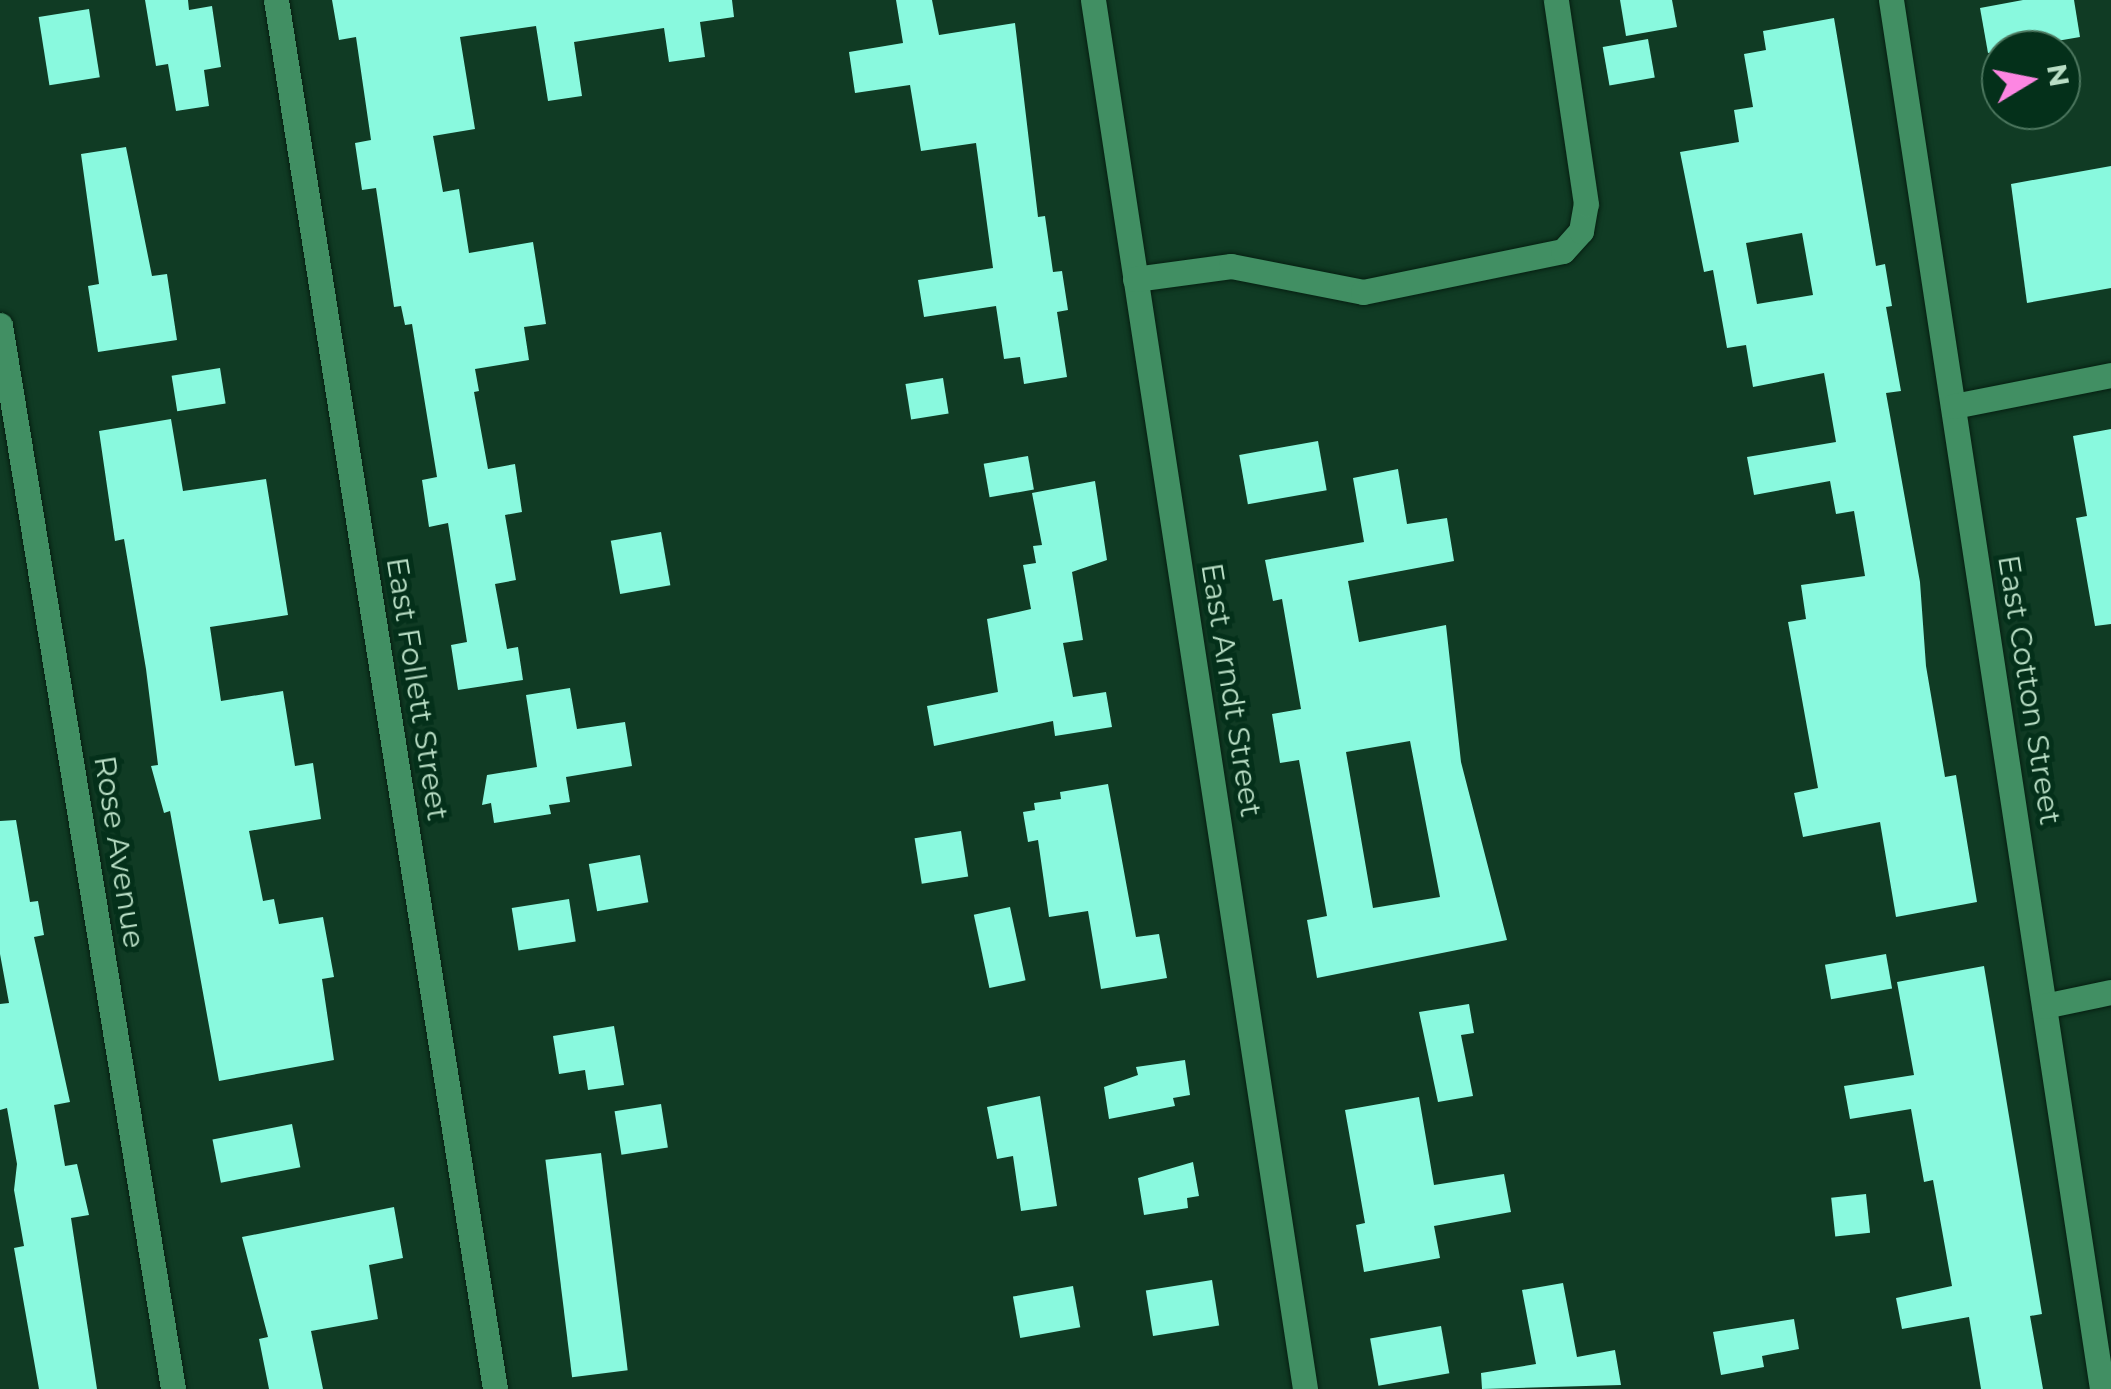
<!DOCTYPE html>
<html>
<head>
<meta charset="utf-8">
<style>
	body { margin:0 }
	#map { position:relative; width:2111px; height:1389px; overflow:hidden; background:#103b24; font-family:Montserrat,sans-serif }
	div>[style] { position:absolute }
	.building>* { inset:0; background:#89f9de; transform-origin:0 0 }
	.roads { filter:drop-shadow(0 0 2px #061f11) drop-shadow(0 0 2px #061f11) }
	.minor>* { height:25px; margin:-12.5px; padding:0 12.5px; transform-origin:12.5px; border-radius:12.5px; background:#418f63 }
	span { translate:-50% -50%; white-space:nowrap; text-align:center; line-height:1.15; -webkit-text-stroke:10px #04301a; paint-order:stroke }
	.street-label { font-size:30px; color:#b9dec5 }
	.north { position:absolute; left:1981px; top:30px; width:100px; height:100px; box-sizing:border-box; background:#04301a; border:2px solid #4c765e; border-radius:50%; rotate:80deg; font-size:28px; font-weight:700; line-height:40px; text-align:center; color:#b9dec5 }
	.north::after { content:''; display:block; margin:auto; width:35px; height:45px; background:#fd86e2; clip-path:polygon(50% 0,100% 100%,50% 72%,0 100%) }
</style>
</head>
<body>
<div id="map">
	<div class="building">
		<i style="clip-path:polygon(145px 0,188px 0,189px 10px,212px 6px,221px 67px,204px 70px,209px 106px,176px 111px,168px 64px,156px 66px)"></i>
		<i style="clip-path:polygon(332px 0,732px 0,734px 17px,700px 22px,705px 57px,669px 62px,664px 28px,574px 42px,582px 96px,548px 101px,536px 26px,460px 37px,475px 129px,433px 136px,443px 192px,459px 189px,469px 253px,533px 242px,546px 324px,524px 327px,529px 360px,475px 369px,479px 391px,474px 392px,488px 469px,515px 464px,522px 512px,505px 515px,516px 580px,495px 584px,507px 649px,518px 647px,523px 680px,458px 690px,451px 645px,467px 642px,448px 523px,429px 527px,422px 480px,437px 477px,412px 324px,405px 325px,401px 306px,394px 307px,376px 188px,362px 190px,355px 143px,371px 140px,356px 37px,339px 40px)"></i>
		<i style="clip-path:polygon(896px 0,932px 0,939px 35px,1015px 23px,1038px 217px,1045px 216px,1053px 272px,1062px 271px,1068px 310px,1057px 312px,1067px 377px,1024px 384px,1020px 357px,1004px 359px,996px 306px,924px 317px,918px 280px,993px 268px,976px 143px,921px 151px,910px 85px,855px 93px,849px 52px,903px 43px)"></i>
		<i style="clip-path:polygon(1620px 0,1672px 0,1677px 27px,1626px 36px)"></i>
		<i style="clip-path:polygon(2023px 0,2074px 0,2080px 37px,1988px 53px,1980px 8px)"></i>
		<i style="left:89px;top:9px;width:69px;height:51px;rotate:81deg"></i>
		<i style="clip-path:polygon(evenodd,1834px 18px,1876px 266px,1885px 264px,1892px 306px,1886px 307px,1901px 391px,1886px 393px,1920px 582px,1926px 666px,1945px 777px,1956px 775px,1977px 902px,1896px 917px,1880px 822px,1803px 837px,1794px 793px,1818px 788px,1788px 622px,1806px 619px,1801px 585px,1865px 576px,1854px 511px,1836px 514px,1830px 481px,1754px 495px,1747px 457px,1836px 442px,1824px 373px,1753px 387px,1746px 345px,1727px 348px,1713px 270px,1704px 272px,1680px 152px,1739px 142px,1734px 110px,1753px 107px,1744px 54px,1766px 50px,1763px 31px,1834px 18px,1802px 233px,1813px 295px,1757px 304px,1746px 243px,1802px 233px)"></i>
		<i style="left:1648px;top:39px;width:39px;height:46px;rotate:80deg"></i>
		<i style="clip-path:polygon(126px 147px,152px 276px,167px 274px,177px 340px,98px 352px,88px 286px,99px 284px,81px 154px)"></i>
		<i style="clip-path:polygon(2111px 166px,2111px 288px,2027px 303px,2011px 184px)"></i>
		<i style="left:220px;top:368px;width:36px;height:49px;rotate:81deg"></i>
		<i style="left:943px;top:378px;width:36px;height:38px;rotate:81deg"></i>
		<i style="clip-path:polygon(171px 419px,183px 491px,266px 479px,288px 615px,210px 627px,221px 701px,283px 691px,295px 766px,313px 763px,321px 819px,249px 831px,263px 901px,274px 899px,279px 924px,323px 917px,334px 977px,322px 979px,334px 1060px,219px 1081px,170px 811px,164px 813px,151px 766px,158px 765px,146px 669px,124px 539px,115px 541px,99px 431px)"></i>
		<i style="clip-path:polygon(2111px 429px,2111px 624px,2095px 626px,2076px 518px,2087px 516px,2073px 436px)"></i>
		<i style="left:1318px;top:441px;width:50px;height:80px;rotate:80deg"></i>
		<i style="left:1028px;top:456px;width:34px;height:45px;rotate:80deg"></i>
		<i style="clip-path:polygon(evenodd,1398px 469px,1407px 524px,1447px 518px,1454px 561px,1348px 581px,1359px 642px,1446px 625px,1461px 762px,1507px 940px,1317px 978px,1307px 920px,1327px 916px,1299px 760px,1280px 763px,1272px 714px,1301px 709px,1282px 599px,1273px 601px,1265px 560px,1364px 542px,1353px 478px,1398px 469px,1410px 741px,1440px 897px,1373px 908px,1346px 752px,1410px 741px)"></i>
		<i style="clip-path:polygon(1095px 481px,1107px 560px,1072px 572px,1083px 640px,1063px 643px,1073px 697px,1106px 692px,1112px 727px,1055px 736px,1053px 721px,934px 746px,927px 706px,998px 692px,987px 619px,1031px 609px,1023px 565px,1036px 563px,1033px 546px,1042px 545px,1032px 493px)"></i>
		<i style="left:661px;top:532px;width:54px;height:51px;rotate:80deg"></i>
		<i style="clip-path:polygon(570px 688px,577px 729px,625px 722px,632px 766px,566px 777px,570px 802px,549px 805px,551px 814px,494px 823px,491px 803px,482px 805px,487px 775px,537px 767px,526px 695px)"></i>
		<i style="clip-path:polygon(1108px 784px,1136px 937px,1159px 934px,1167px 978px,1101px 989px,1088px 911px,1049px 917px,1038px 840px,1028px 842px,1023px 812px,1035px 810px,1034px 803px,1061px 799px,1060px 792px)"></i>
		<i style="clip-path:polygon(16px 820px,30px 902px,38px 901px,44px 935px,34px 937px,70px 1102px,54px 1105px,65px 1166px,77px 1164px,89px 1215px,71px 1218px,97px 1389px,39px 1389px,14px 1248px,24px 1246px,14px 1190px,17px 1164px,7px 1108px,0 1110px,0 1004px,9px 1003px,0 954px,0 821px)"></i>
		<i style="left:961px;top:831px;width:46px;height:47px;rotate:81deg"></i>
		<i style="left:640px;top:855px;width:48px;height:52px;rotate:80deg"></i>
		<i style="left:569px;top:899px;width:43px;height:58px;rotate:81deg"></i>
		<i style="left:1010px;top:907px;width:75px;height:37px;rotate:78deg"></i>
		<i style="left:1886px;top:954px;width:35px;height:62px;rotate:80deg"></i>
		<i style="clip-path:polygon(1984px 966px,2042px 1314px,2030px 1316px,2043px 1389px,1981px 1389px,1969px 1317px,1902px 1329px,1896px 1298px,1952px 1286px,1933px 1180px,1924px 1182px,1911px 1109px,1850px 1119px,1844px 1086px,1914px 1075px,1897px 982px)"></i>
		<i style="clip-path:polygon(1469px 1004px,1474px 1033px,1461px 1035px,1473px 1096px,1438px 1102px,1419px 1012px)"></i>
		<i style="clip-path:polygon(614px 1026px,624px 1085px,588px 1090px,585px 1070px,559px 1074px,553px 1036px)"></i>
		<i style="clip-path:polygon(1185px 1060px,1190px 1095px,1173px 1098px,1175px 1106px,1109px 1119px,1104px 1087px,1138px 1075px,1136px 1067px)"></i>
		<i style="clip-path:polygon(1040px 1096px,1057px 1206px,1021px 1211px,1013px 1156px,997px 1159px,987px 1107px)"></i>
		<i style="clip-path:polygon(1419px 1097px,1434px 1185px,1504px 1174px,1511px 1212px,1434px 1226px,1440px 1258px,1364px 1272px,1356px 1225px,1365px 1223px,1345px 1110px)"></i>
		<i style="left:661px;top:1104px;width:44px;height:47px;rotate:81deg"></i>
		<i style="left:292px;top:1124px;width:44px;height:81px;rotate:79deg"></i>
		<i style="left:601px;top:1153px;width:219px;height:56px;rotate:83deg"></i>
		<i style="clip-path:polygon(1193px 1162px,1199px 1196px,1187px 1198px,1188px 1208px,1144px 1215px,1138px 1178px)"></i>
		<i style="left:1866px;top:1194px;width:39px;height:35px;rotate:84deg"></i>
		<i style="clip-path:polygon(394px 1207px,403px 1258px,369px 1265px,378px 1319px,311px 1331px,323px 1389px,269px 1389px,259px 1339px,268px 1337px,242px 1237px)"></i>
		<i style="left:1212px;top:1280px;width:46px;height:67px;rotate:81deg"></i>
		<i style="clip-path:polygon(1563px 1283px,1577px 1357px,1615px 1350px,1621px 1385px,1482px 1389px,1481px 1373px,1536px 1364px,1522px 1290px)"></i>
		<i style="left:1073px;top:1286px;width:42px;height:61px;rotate:80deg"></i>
		<i style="clip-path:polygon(1794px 1319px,1799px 1349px,1762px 1356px,1764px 1367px,1721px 1375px,1713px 1332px)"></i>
		<i style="left:1441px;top:1326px;width:48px;height:72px;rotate:80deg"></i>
	</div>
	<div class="roads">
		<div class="minor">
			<i style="left:276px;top:0;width:1406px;rotate:81.04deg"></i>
			<i style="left:1093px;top:0;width:1405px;rotate:81.32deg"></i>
			<i style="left:1891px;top:0;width:1405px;rotate:81.36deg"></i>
			<i style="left:1135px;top:279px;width:97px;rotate:-7.7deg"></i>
			<i style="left:1231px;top:266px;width:135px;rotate:11.1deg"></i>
			<i style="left:1363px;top:292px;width:204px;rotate:-11.6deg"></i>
			<i style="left:1563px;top:251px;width:27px;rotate:-48deg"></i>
			<i style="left:1581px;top:231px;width:27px;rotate:-80deg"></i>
			<i style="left:1586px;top:204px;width:206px;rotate:-98.4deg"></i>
			<i style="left:0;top:325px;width:1078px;rotate:80.76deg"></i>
			<i style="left:1954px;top:406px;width:160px;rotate:-11.2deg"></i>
			<i style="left:2044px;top:1006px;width:68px;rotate:-11.8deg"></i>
		</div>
	</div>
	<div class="street-label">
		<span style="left:417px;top:689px;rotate:81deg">East Follett Street</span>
		<span style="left:1231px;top:690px;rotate:81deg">East Arndt Street</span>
		<span style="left:2029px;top:690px;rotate:81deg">East Cotton Street</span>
		<span style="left:119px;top:852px;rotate:81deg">Rose Avenue</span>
	</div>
	<div class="north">N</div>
</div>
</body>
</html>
